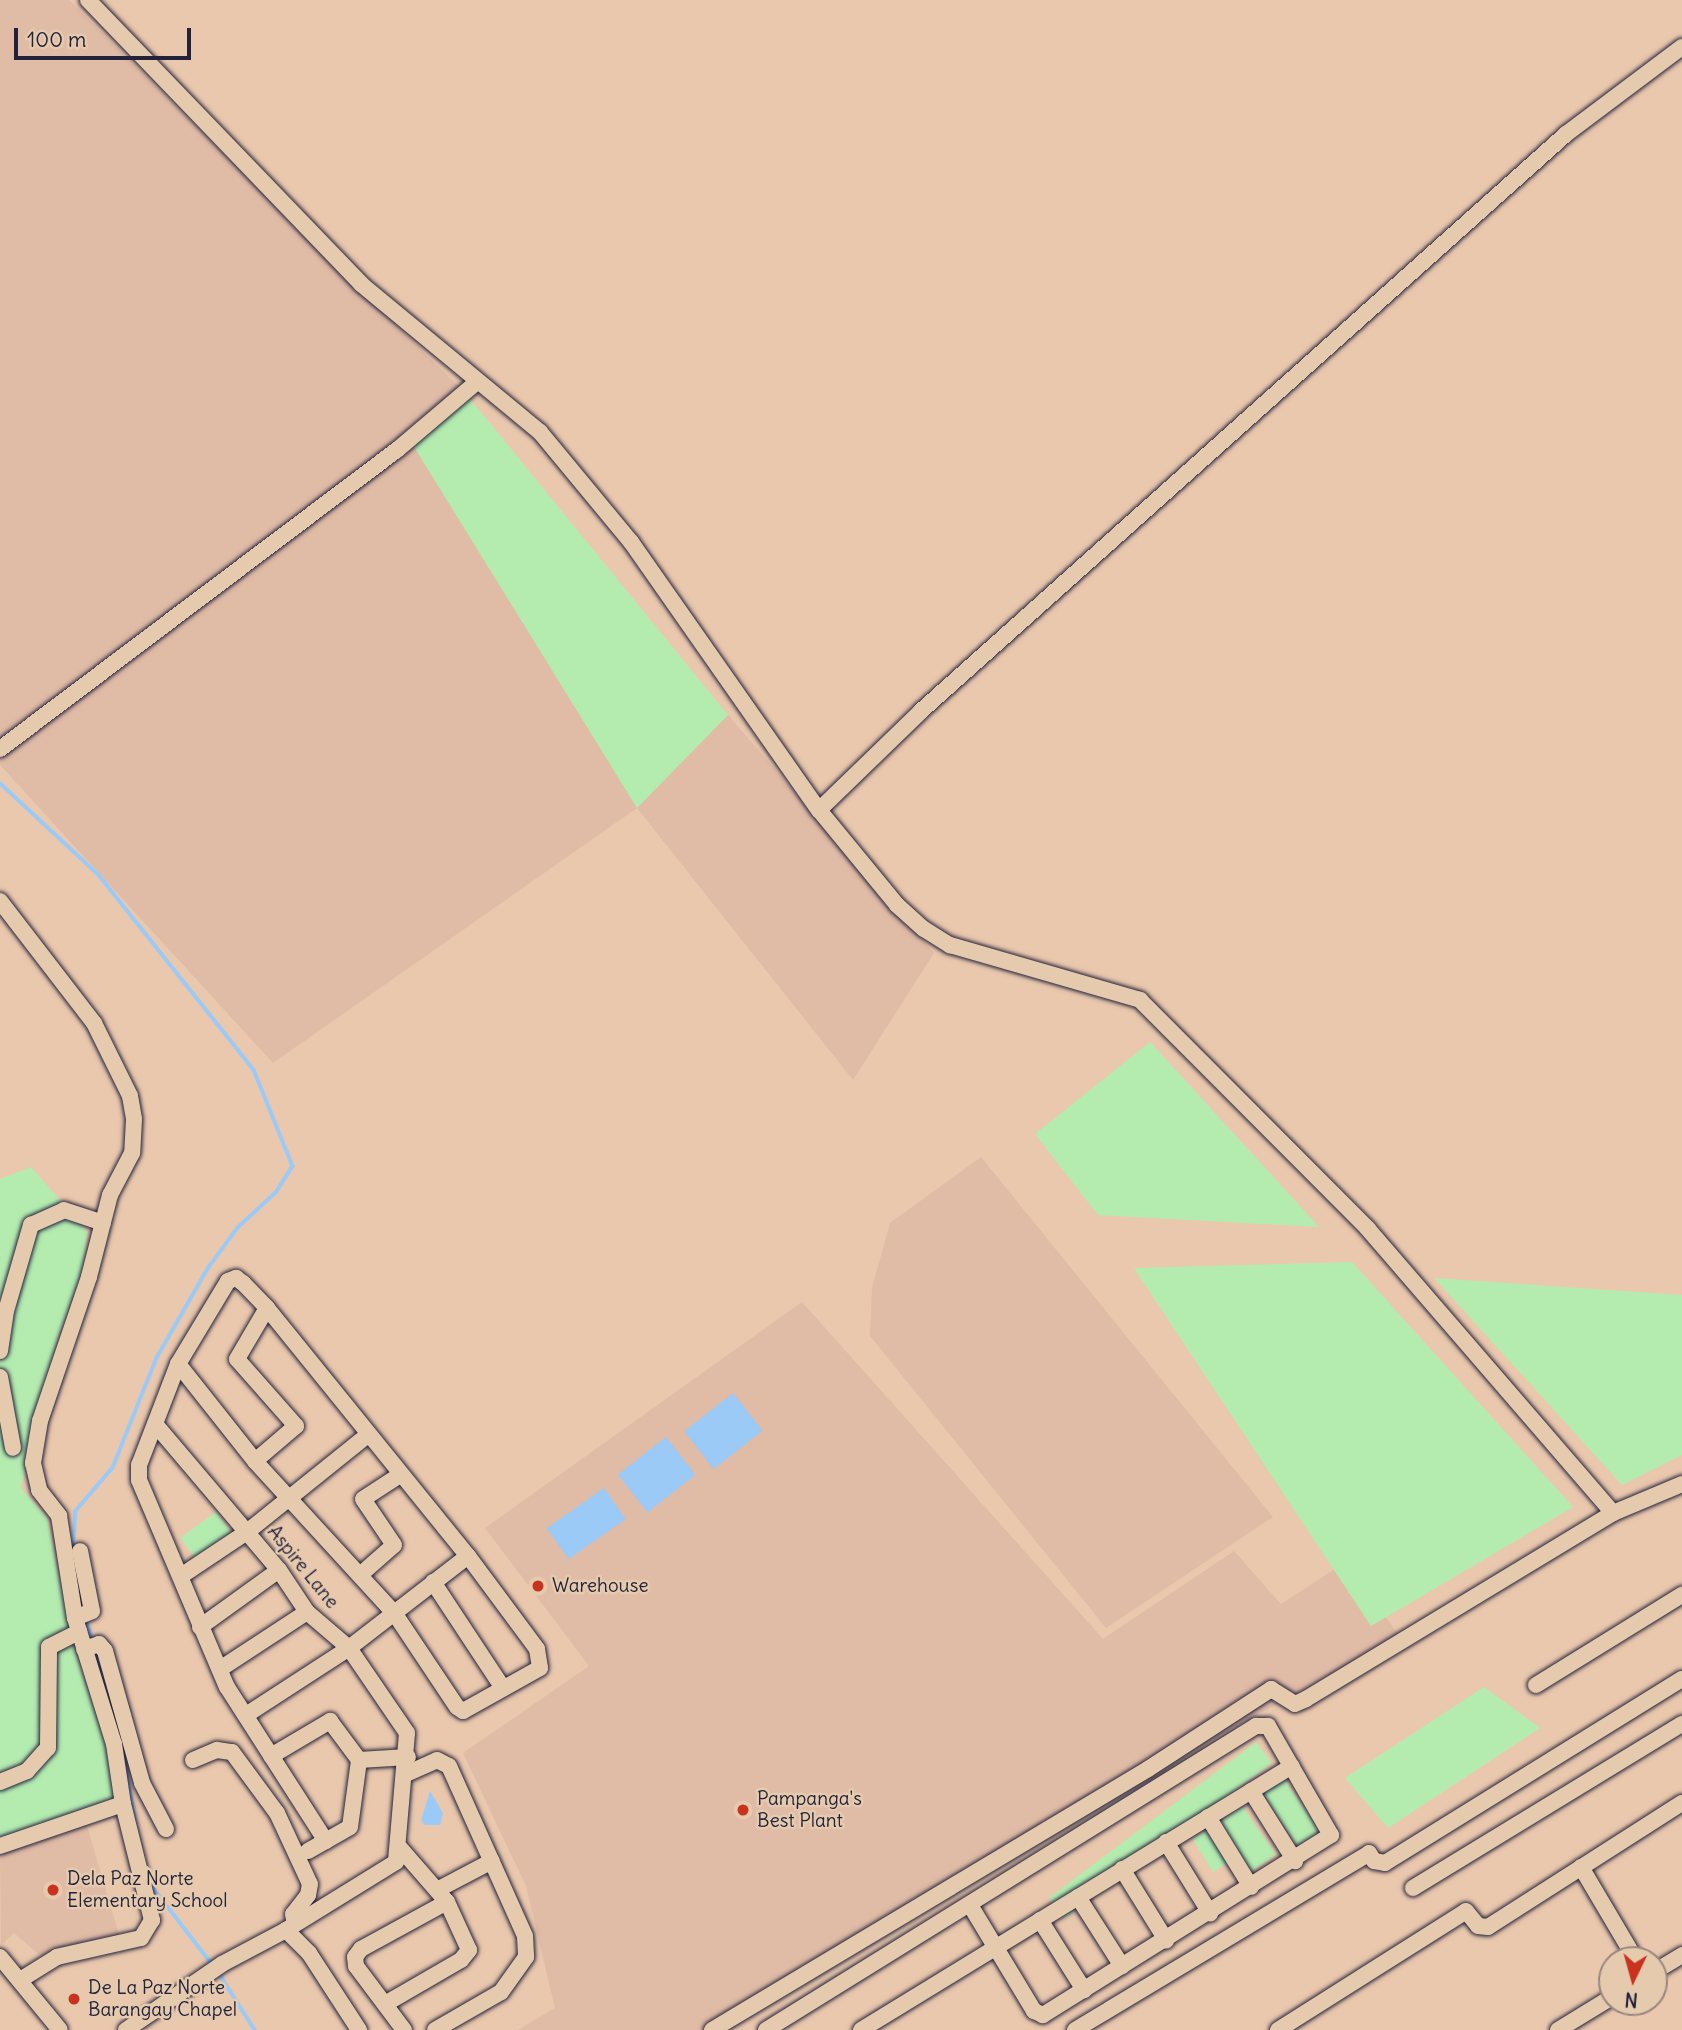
<!DOCTYPE html>
<html>
<head>
<meta charset="utf-8">
<style>
	body { margin:0 }
	#map { position:relative; width:1682px; height:2030px; overflow:hidden; background:#eac8ad; font-family:Delius,sans-serif }
	div>[style] { position:absolute }
	.built>* { inset:0; background:#e0bba6 }
	.green>* { inset:0; background:#b4ecb0; transform-origin:0 0 }
	.water>* { inset:0; background:#9bcaf6; transform-origin:0 0 }
	.stream>* { height:3.5px; margin:-1.75px; padding:0 1.75px; transform-origin:1.75px; border-radius:1.75px; background:#9bcaf6 }
	.roads { filter:drop-shadow(0 0 2px #22223b) drop-shadow(0 0 2px #22223b) }
	.minor>* { height:16px; margin:-8px; padding:0 8px; transform-origin:8px; border-radius:8px; background:#e6caad }
	.dots>* { width:19px; height:19px; translate:-50% -50%; box-sizing:border-box; border:4px solid #e6caad; border-radius:50% }
	span { translate:-50% -50%; white-space:nowrap; text-align:center; line-height:1.15; -webkit-text-stroke:5px #e6caad; paint-order:stroke }
	.street-label { font-size:19px; color:#22223b }
	.poi-label { font-size:19px; color:#22223b }
	.left { translate:0 -50%; text-align:left }
	.north { position:absolute; left:1598px; top:1946px; width:70px; height:70px; box-sizing:border-box; background:#e6caad; border:2px solid #98877f; border-radius:50%; rotate:185deg; font-size:19px; font-weight:700; line-height:28px; text-align:center; color:#22223b }
	.north::after { content:''; display:block; margin:auto; width:24px; height:32px; background:#c8321e; clip-path:polygon(50% 0,100% 100%,50% 72%,0 100%) }
	.scale { position:absolute; left:14px; top:28px; width:177px; height:32px; box-sizing:border-box; border:4px solid #22223b; border-top:0; padding-left:9px; font-size:21px; line-height:24px; white-space:nowrap; color:#22223b; -webkit-text-stroke:5px #e6caad; paint-order:stroke }
</style>
</head>
<body>
<div id="map">
	<div class="built">
		<i style="clip-path:polygon(0 0,69px 0,467px 395px,637px 807px,728px 715px,934px 953px,853px 1080px,637px 808px,273px 1063px,0 765px)"></i>
		<i style="clip-path:polygon(981px 1157px,1273px 1517px,1106px 1628px,870px 1336px,872px 1288px,890px 1223px)"></i>
		<i style="clip-path:polygon(802px 1302px,1103px 1639px,1234px 1551px,1281px 1604px,1344px 1563px,1400px 1636px,890px 1918px,711px 2030px,518px 2030px,555px 2008px,526px 1886px,463px 1753px,589px 1666px,485px 1528px)"></i>
		<i style="clip-path:polygon(85px 1819px,120px 1938px,43px 1958px,14px 1933px,1px 1945px,0 1848px)"></i>
	</div>
	<div class="green">
		<i style="clip-path:polygon(467px 395px,728px 715px,637px 808px,411px 442px)"></i>
		<i style="clip-path:polygon(1150px 1042px,1319px 1227px,1098px 1215px,1035px 1134px)"></i>
		<i style="clip-path:polygon(31px 1167px,87px 1231px,84px 1266px,57px 1341px,21px 1488px,47px 1518px,73px 1643px,107px 1747px,114px 1798px,0 1839px,0 1179px)"></i>
		<i style="clip-path:polygon(1352px 1262px,1573px 1507px,1371px 1626px,1134px 1268px)"></i>
		<i style="clip-path:polygon(1434px 1278px,1682px 1295px,1682px 1455px,1622px 1485px)"></i>
		<i style="left:216px;top:1512px;width:27px;height:44px;rotate:54deg"></i>
		<i style="clip-path:polygon(1484px 1687px,1540px 1728px,1388px 1828px,1345px 1778px)"></i>
		<i style="left:1256px;top:1742px;width:26px;height:259px;rotate:53deg"></i>
		<i style="left:1284px;top:1779px;width:63px;height:26px;rotate:56deg"></i>
		<i style="left:1242px;top:1806px;width:59px;height:29px;rotate:55deg"></i>
		<i style="left:1207px;top:1830px;width:39px;height:17px;rotate:58deg"></i>
	</div>
	<div class="water">
		<i style="left:733px;top:1393px;width:48px;height:62px;rotate:52deg"></i>
		<i style="left:666px;top:1437px;width:48px;height:61px;rotate:52deg"></i>
		<i style="left:604px;top:1488px;width:38px;height:70px;rotate:55deg"></i>
		<i style="clip-path:polygon(430px 1791px,443px 1813px,440px 1825px,425px 1825px,421px 1820px)"></i>
	</div>
	<div class="stream">
		<i style="left:0;top:783px;width:135px;rotate:42.9deg"></i>
		<i style="left:99px;top:875px;width:249px;rotate:51.5deg"></i>
		<i style="left:254px;top:1070px;width:104px;rotate:67.9deg"></i>
		<i style="left:293px;top:1166px;width:31px;rotate:122deg"></i>
		<i style="left:277px;top:1192px;width:53px;rotate:137.3deg"></i>
		<i style="left:238px;top:1228px;width:51px;rotate:126.2deg"></i>
		<i style="left:208px;top:1269px;width:103px;rotate:119.8deg"></i>
		<i style="left:157px;top:1358px;width:118px;rotate:111.8deg"></i>
		<i style="left:113px;top:1468px;width:57px;rotate:130.7deg"></i>
		<i style="left:76px;top:1511px;width:41px;rotate:94.2deg"></i>
		<i style="left:85px;top:1617px;width:24px;rotate:71deg"></i>
		<i style="left:96px;top:1651px;width:20px;rotate:72deg"></i>
		<i style="left:121px;top:1735px;width:86px;rotate:80.6deg"></i>
		<i style="left:151px;top:1885px;width:100px;rotate:52.3deg"></i>
		<i style="left:219px;top:1973px;width:67px;rotate:57.7deg"></i>
	</div>
	<div class="roads">
		<div class="minor">
			<i style="left:88px;top:0;width:394px;rotate:46.1deg"></i>
			<i style="left:361px;top:284px;width:232px;rotate:39.6deg"></i>
			<i style="left:540px;top:432px;width:143px;rotate:50.4deg"></i>
			<i style="left:631px;top:542px;width:327px;rotate:55deg"></i>
			<i style="left:819px;top:810px;width:123px;rotate:50.6deg"></i>
			<i style="left:897px;top:905px;width:36px;rotate:42deg"></i>
			<i style="left:924px;top:929px;width:31px;rotate:32deg"></i>
			<i style="left:950px;top:945px;width:198px;rotate:16.1deg"></i>
			<i style="left:1140px;top:1000px;width:323px;rotate:45.1deg"></i>
			<i style="left:1368px;top:1229px;width:375px;rotate:49.2deg"></i>
			<i style="left:1613px;top:1513px;width:75px;rotate:-22.8deg"></i>
			<i style="left:0;top:749px;width:497px;rotate:-37deg"></i>
			<i style="left:397px;top:450px;width:105px;rotate:-40.4deg"></i>
			<i style="left:819px;top:810px;width:142px;rotate:-44.1deg"></i>
			<i style="left:921px;top:711px;width:865px;rotate:-41.81deg"></i>
			<i style="left:1566px;top:134px;width:145px;rotate:-36.9deg"></i>
			<i style="left:0;top:901px;width:154px;rotate:52.4deg"></i>
			<i style="left:94px;top:1023px;width:81px;rotate:63.7deg"></i>
			<i style="left:130px;top:1096px;width:23px;rotate:80deg"></i>
			<i style="left:134px;top:1119px;width:34px;rotate:93deg"></i>
			<i style="left:132px;top:1153px;width:47px;rotate:117.6deg"></i>
			<i style="left:110px;top:1195px;width:85px;rotate:104.4deg"></i>
			<i style="left:89px;top:1277px;width:152px;rotate:108.8deg"></i>
			<i style="left:40px;top:1421px;width:43px;rotate:99.5deg"></i>
			<i style="left:33px;top:1463px;width:28px;rotate:77deg"></i>
			<i style="left:39px;top:1490px;width:33px;rotate:52deg"></i>
			<i style="left:59px;top:1516px;width:103px;rotate:81.1deg"></i>
			<i style="left:75px;top:1618px;width:132px;rotate:72.8deg"></i>
			<i style="left:114px;top:1744px;width:61px;rotate:81.5deg"></i>
			<i style="left:123px;top:1804px;width:120px;rotate:76deg"></i>
			<i style="left:152px;top:1920px;width:21px;rotate:121deg"></i>
			<i style="left:141px;top:1938px;width:86px;rotate:167.3deg"></i>
			<i style="left:57px;top:1957px;width:44px;rotate:148.1deg"></i>
			<i style="left:0;top:1351px;width:40px;rotate:-81.5deg"></i>
			<i style="left:6px;top:1311px;width:90px;rotate:-73.8deg"></i>
			<i style="left:31px;top:1225px;width:36px;rotate:-24deg"></i>
			<i style="left:64px;top:1210px;width:41px;rotate:18.4deg"></i>
			<i style="left:178px;top:1364px;width:97px;rotate:-58.9deg"></i>
			<i style="left:228px;top:1281px;width:9px;rotate:-21deg"></i>
			<i style="left:236px;top:1278px;width:9px;rotate:36deg"></i>
			<i style="left:243px;top:1283px;width:35px;rotate:46deg"></i>
			<i style="left:267px;top:1308px;width:319px;rotate:51deg"></i>
			<i style="left:468px;top:1556px;width:116px;rotate:53.4deg"></i>
			<i style="left:537px;top:1649px;width:19px;rotate:81deg"></i>
			<i style="left:540px;top:1668px;width:88px;rotate:150.8deg"></i>
			<i style="left:463px;top:1711px;width:7px;rotate:-146deg"></i>
			<i style="left:457px;top:1707px;width:112px;rotate:-123.7deg"></i>
			<i style="left:395px;top:1614px;width:207px;rotate:-132.5deg"></i>
			<i style="left:255px;top:1461px;width:54px;rotate:-40.5deg"></i>
			<i style="left:296px;top:1426px;width:89px;rotate:-131.4deg"></i>
			<i style="left:237px;top:1359px;width:59px;rotate:-59.5deg"></i>
			<i style="left:0;top:1377px;width:72px;rotate:79.6deg"></i>
			<i style="left:155px;top:1424px;width:192px;rotate:49.7deg"></i>
			<i style="left:279px;top:1570px;width:50px;rotate:56.3deg"></i>
			<i style="left:307px;top:1612px;width:55px;rotate:40.6deg"></i>
			<i style="left:349px;top:1648px;width:103px;rotate:55.7deg"></i>
			<i style="left:407px;top:1733px;width:129px;rotate:94.9deg"></i>
			<i style="left:396px;top:1862px;width:129px;rotate:148.3deg"></i>
			<i style="left:255px;top:1461px;width:124px;rotate:-128.4deg"></i>
			<i style="left:178px;top:1364px;width:108px;rotate:111.1deg"></i>
			<i style="left:139px;top:1465px;width:15px;rotate:90deg"></i>
			<i style="left:139px;top:1480px;width:225px;rotate:67deg"></i>
			<i style="left:227px;top:1687px;width:183px;rotate:57.3deg"></i>
			<i style="left:360px;top:1575px;width:45px;rotate:-41.4deg"></i>
			<i style="left:394px;top:1545px;width:55px;rotate:-124deg"></i>
			<i style="left:363px;top:1499px;width:44px;rotate:-33deg"></i>
			<i style="left:181px;top:1576px;width:79px;rotate:-33.7deg"></i>
			<i style="left:247px;top:1532px;width:156px;rotate:-38.8deg"></i>
			<i style="left:433px;top:1582px;width:127px;rotate:56.6deg"></i>
			<i style="left:75px;top:1618px;width:18px;rotate:-22deg"></i>
			<i style="left:92px;top:1611px;width:61px;rotate:-101.3deg"></i>
			<i style="left:200px;top:1627px;width:97px;rotate:-35.8deg"></i>
			<i style="left:84px;top:1649px;width:16px;rotate:-18deg"></i>
			<i style="left:99px;top:1644px;width:9px;rotate:49deg"></i>
			<i style="left:105px;top:1651px;width:137px;rotate:74.3deg"></i>
			<i style="left:142px;top:1783px;width:52px;rotate:62.4deg"></i>
			<i style="left:220px;top:1669px;width:104px;rotate:-33.2deg"></i>
			<i style="left:1536px;top:1685px;width:172px;rotate:-31.7deg"></i>
			<i style="left:246px;top:1715px;width:123px;rotate:-33deg"></i>
			<i style="left:349px;top:1648px;width:150px;rotate:-37.7deg"></i>
			<i style="left:271px;top:1756px;width:69px;rotate:-30.7deg"></i>
			<i style="left:330px;top:1721px;width:49px;rotate:53.4deg"></i>
			<i style="left:359px;top:1760px;width:49px;rotate:-3.5deg"></i>
			<i style="left:193px;top:1760px;width:26px;rotate:-23deg"></i>
			<i style="left:217px;top:1750px;width:15px;rotate:8deg"></i>
			<i style="left:232px;top:1752px;width:76px;rotate:53.6deg"></i>
			<i style="left:277px;top:1813px;width:78px;rotate:65.1deg"></i>
			<i style="left:310px;top:1884px;width:11px;rotate:100deg"></i>
			<i style="left:308px;top:1895px;width:24px;rotate:128deg"></i>
			<i style="left:293px;top:1914px;width:10px;rotate:79deg"></i>
			<i style="left:406px;top:1774px;width:34px;rotate:-24deg"></i>
			<i style="left:437px;top:1760px;width:13px;rotate:27deg"></i>
			<i style="left:449px;top:1766px;width:186px;rotate:65.9deg"></i>
			<i style="left:525px;top:1936px;width:21px;rotate:87deg"></i>
			<i style="left:526px;top:1957px;width:43px;rotate:125.5deg"></i>
			<i style="left:501px;top:1992px;width:76px;rotate:150.1deg"></i>
			<i style="left:0;top:1782px;width:29px;rotate:-22deg"></i>
			<i style="left:27px;top:1771px;width:31px;rotate:-48deg"></i>
			<i style="left:48px;top:1748px;width:101px;rotate:-89.4deg"></i>
			<i style="left:49px;top:1647px;width:34px;rotate:-27deg"></i>
			<i style="left:1251px;top:1791px;width:83px;rotate:57.8deg"></i>
			<i style="left:1208px;top:1817px;width:82px;rotate:58.4deg"></i>
			<i style="left:1166px;top:1842px;width:84px;rotate:58.2deg"></i>
			<i style="left:0;top:1846px;width:130px;rotate:-18.9deg"></i>
			<i style="left:308px;top:1851px;width:48px;rotate:-29.7deg"></i>
			<i style="left:350px;top:1827px;width:68px;rotate:-82.3deg"></i>
			<i style="left:1581px;top:1867px;width:108px;rotate:59.4deg"></i>
			<i style="left:1122px;top:1869px;width:84px;rotate:58.2deg"></i>
			<i style="left:1413px;top:1888px;width:315px;rotate:-31.4deg"></i>
			<i style="left:437px;top:1890px;width:62px;rotate:-27.8deg"></i>
			<i style="left:1078px;top:1897px;width:82px;rotate:57.5deg"></i>
			<i style="left:1040px;top:1920px;width:83px;rotate:57.8deg"></i>
			<i style="left:0;top:1957px;width:94px;rotate:50.6deg"></i>
			<i style="left:1654px;top:1972px;width:33px;rotate:-31deg"></i>
			<i style="left:385px;top:2004px;width:88px;rotate:-30.1deg"></i>
			<i style="left:461px;top:1960px;width:13px;rotate:-51deg"></i>
			<i style="left:469px;top:1950px;width:53px;rotate:-114.6deg"></i>
			<i style="left:447px;top:1902px;width:72px;rotate:-131deg"></i>
			<i style="left:126px;top:2030px;width:116px;rotate:-34.5deg"></i>
			<i style="left:222px;top:1964px;width:72px;rotate:-28deg"></i>
			<i style="left:286px;top:1930px;width:33px;rotate:45deg"></i>
			<i style="left:309px;top:1953px;width:92px;rotate:57deg"></i>
			<i style="left:404px;top:2030px;width:80px;rotate:-126.9deg"></i>
			<i style="left:356px;top:1966px;width:9px;rotate:-96deg"></i>
			<i style="left:355px;top:1957px;width:10px;rotate:-53deg"></i>
			<i style="left:361px;top:1949px;width:98px;rotate:-28.7deg"></i>
			<i style="left:712px;top:2030px;width:508px;rotate:-30.91deg"></i>
			<i style="left:1148px;top:1769px;width:147px;rotate:-33deg"></i>
			<i style="left:1271px;top:1689px;width:28px;rotate:32deg"></i>
			<i style="left:1295px;top:1704px;width:12px;rotate:-24deg"></i>
			<i style="left:1306px;top:1699px;width:359px;rotate:-31.2deg"></i>
			<i style="left:766px;top:2030px;width:577px;rotate:-31.82deg"></i>
			<i style="left:1256px;top:1726px;width:12px"></i>
			<i style="left:1268px;top:1726px;width:126px;rotate:60deg"></i>
			<i style="left:1331px;top:1835px;width:340px;rotate:148deg"></i>
			<i style="left:1043px;top:2015px;width:10px;rotate:-156deg"></i>
			<i style="left:1034px;top:2011px;width:124px;rotate:-121.1deg"></i>
			<i style="left:861px;top:2030px;width:505px;rotate:-31.49deg"></i>
			<i style="left:1075px;top:2030px;width:343px;rotate:-31deg"></i>
			<i style="left:1369px;top:1853px;width:9px;rotate:58deg"></i>
			<i style="left:1374px;top:1861px;width:11px;rotate:10deg"></i>
			<i style="left:1385px;top:1863px;width:349px;rotate:-31.8deg"></i>
			<i style="left:1278px;top:2030px;width:222px;rotate:-32.3deg"></i>
			<i style="left:1466px;top:1911px;width:19px;rotate:51deg"></i>
			<i style="left:1478px;top:1926px;width:10px;rotate:6deg"></i>
			<i style="left:1488px;top:1927px;width:230px;rotate:-32.6deg"></i>
			<i style="left:1558px;top:2030px;width:63px;rotate:-31.4deg"></i>
		</div>
	</div>
	<div class="dots">
		<i style="left:538px;top:1586px;background:#c8321e"></i>
		<i style="left:743px;top:1810px;background:#c8321e"></i>
		<i style="left:53px;top:1890px;background:#c8321e"></i>
		<i style="left:74px;top:1999px;background:#c8321e"></i>
	</div>
	<div class="street-label">
		<span style="left:303px;top:1567px;rotate:51deg">Aspire Lane</span>
	</div>
	<div class="poi-label">
		<span class="left" style="left:552px;top:1586px">Warehouse</span>
		<span class="left" style="left:757px;top:1810px">Pampanga's<br>Best Plant</span>
		<span class="left" style="left:67px;top:1890px">Dela Paz Norte<br>Elementary School</span>
		<span class="left" style="left:88px;top:1999px">De La Paz Norte<br>Barangay Chapel</span>
	</div>
	<div class="north">N</div>
	<div class="scale">100 m</div>
</div>
</body>
</html>
